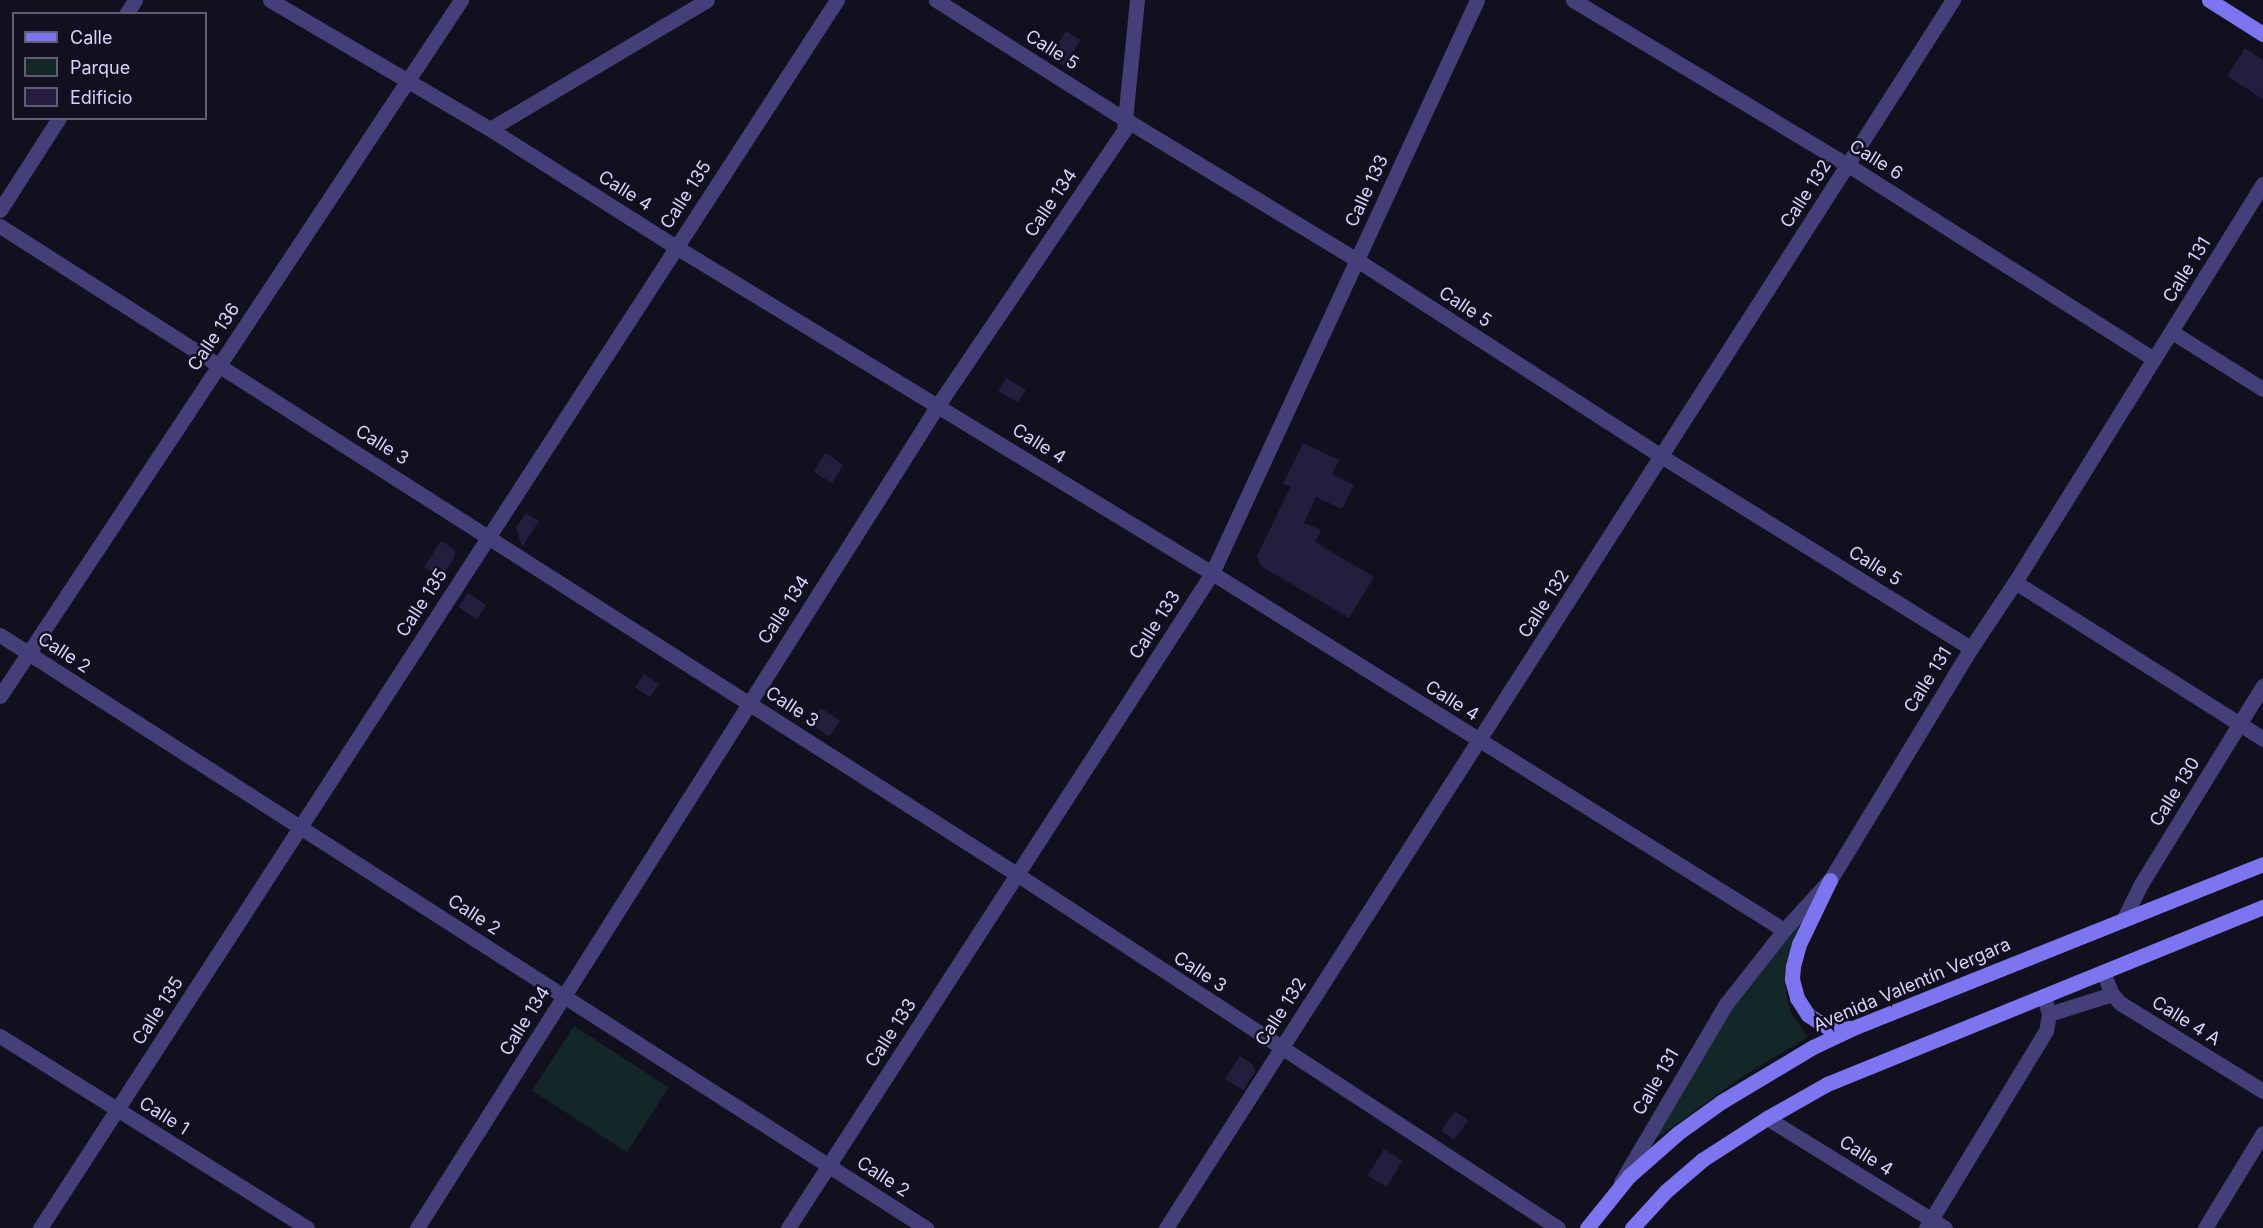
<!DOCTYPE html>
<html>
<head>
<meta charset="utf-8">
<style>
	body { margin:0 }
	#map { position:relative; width:2263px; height:1228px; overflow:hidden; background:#120f1e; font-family:Inter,sans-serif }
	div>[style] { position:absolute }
	.green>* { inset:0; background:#132728; transform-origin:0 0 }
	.building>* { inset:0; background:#251d3d; transform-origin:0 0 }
	.street>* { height:15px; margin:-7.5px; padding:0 7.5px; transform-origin:7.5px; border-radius:7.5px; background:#443f78 }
	.secondary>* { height:15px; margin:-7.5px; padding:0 7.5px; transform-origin:7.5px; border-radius:7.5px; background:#7d74ef }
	span { translate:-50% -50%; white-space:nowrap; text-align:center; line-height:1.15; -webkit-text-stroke:5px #120f1e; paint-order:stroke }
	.street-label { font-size:18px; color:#d8d2fa }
	.legend { position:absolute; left:12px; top:12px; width:195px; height:108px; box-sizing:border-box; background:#120f1e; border:2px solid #615d76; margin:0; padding:8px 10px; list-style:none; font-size:18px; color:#d8d2fa }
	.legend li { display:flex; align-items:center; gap:12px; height:30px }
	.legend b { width:30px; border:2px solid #615d76 }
</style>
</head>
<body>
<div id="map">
	<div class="green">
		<i style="clip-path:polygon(1798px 925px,1801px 928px,1786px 981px,1787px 998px,1791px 1013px,1808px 1037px,1746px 1074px,1657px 1138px,1653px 1134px,1730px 1010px,1749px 983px)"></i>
		<i style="left:574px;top:1026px;width:113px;height:77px;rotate:33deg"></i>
	</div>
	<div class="building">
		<i style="left:1066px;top:31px;width:17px;height:31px;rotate:31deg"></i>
		<i style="clip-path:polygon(2245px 48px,2263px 60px,2263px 99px,2227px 76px)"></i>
		<i style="left:1006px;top:378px;width:23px;height:15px;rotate:31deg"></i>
		<i style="clip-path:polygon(1303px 443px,1339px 460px,1332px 474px,1354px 485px,1342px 509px,1316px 497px,1304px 523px,1321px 530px,1315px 542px,1374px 577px,1349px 618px,1261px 566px,1257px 556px,1291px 486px,1283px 484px)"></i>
		<i style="left:825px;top:453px;width:22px;height:22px;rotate:32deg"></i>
		<i style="clip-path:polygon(526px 513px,539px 521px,522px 547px,516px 527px)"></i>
		<i style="clip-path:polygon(441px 541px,455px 550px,455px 556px,441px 578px,424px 567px)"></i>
		<i style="left:468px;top:593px;width:22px;height:17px;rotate:34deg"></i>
		<i style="left:644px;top:674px;width:18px;height:16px;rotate:34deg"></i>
		<i style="left:821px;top:708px;width:23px;height:19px;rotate:34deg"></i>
		<i style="clip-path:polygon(1240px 1056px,1253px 1065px,1255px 1072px,1243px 1090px,1225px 1079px)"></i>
		<i style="left:1455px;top:1111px;width:16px;height:24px;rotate:35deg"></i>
		<i style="left:1384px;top:1149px;width:22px;height:31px;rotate:32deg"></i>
	</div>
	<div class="street">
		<i style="left:270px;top:0;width:255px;rotate:30.4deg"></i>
		<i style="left:490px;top:129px;width:220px;rotate:32.4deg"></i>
		<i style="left:676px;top:247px;width:627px;rotate:31.31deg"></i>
		<i style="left:1212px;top:573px;width:674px;rotate:31.97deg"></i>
		<i style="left:936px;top:0;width:225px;rotate:32.3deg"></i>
		<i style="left:1126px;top:120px;width:270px;rotate:31.2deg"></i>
		<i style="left:1357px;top:260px;width:362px;rotate:32.8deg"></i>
		<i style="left:1661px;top:456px;width:365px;rotate:31.8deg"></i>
		<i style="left:1573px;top:0;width:321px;rotate:31deg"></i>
		<i style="left:1848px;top:165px;width:362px;rotate:32.4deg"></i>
		<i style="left:126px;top:14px;width:17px;rotate:-57deg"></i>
		<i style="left:490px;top:129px;width:252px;rotate:-30.7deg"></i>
		<i style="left:0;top:210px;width:109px;rotate:-57.3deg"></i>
		<i style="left:0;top:226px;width:1207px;rotate:32.52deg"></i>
		<i style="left:1018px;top:875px;width:645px;rotate:33.17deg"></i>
		<i style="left:2172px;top:332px;width:107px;rotate:32.1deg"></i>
		<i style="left:2015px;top:582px;width:294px;rotate:32.3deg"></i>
		<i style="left:0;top:635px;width:1100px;rotate:32.64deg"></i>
		<i style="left:0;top:696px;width:835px;rotate:-56.48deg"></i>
		<i style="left:2123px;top:920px;width:40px;rotate:-63.4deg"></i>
		<i style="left:2141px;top:884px;width:233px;rotate:-58.4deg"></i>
		<i style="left:2103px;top:972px;width:24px;rotate:68deg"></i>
		<i style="left:2112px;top:994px;width:12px;rotate:48deg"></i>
		<i style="left:2120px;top:1003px;width:168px;rotate:31.6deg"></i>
		<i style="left:2049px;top:1014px;width:66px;rotate:-17.6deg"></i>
		<i style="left:0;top:1036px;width:362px;rotate:32deg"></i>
		<i style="left:1767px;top:1118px;width:209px;rotate:31.7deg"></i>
		<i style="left:1621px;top:1182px;width:207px;rotate:-59.5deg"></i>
		<i style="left:1726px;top:1004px;width:94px;rotate:-51.9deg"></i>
		<i style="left:1784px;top:930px;width:68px;rotate:-47.4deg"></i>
		<i style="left:1830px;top:880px;width:271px;rotate:-58.7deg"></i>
		<i style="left:1971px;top:648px;width:79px;rotate:-56.3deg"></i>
		<i style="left:2015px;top:582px;width:469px;rotate:-58.1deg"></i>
		<i style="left:40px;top:1228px;width:1464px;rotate:-57.02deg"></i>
		<i style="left:417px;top:1228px;width:974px;rotate:-57.66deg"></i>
		<i style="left:938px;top:405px;width:332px;rotate:-55.9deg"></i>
		<i style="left:1124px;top:130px;width:131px;rotate:-84.3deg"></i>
		<i style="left:788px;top:1228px;width:780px;rotate:-57.08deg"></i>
		<i style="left:1212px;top:573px;width:631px;rotate:-65.18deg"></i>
		<i style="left:1166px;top:1228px;width:1459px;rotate:-57.35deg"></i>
		<i style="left:1926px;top:1228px;width:231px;rotate:-58.7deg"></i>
		<i style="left:2046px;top:1031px;width:17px;rotate:-80deg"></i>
		<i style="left:2049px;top:1014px;width:19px;rotate:-106deg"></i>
		<i style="left:2205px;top:1228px;width:111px;rotate:-58.6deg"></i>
	</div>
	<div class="secondary">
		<i style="left:2209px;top:0;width:64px;rotate:32.2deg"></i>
		<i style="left:1830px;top:880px;width:71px;rotate:115.8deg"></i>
		<i style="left:1799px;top:944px;width:24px;rotate:105deg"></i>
		<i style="left:1793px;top:967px;width:12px;rotate:95deg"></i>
		<i style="left:1792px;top:979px;width:20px;rotate:75deg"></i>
		<i style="left:1797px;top:998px;width:20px;rotate:57deg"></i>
		<i style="left:1808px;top:1015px;width:22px;rotate:32deg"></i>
		<i style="left:1827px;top:1027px;width:23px;rotate:2deg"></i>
		<i style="left:1587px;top:1228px;width:67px;rotate:-51.1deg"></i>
		<i style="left:1629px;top:1176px;width:65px;rotate:-41.3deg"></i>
		<i style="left:1678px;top:1133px;width:53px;rotate:-35.8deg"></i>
		<i style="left:1721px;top:1102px;width:107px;rotate:-30.9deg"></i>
		<i style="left:1813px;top:1047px;width:44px;rotate:-25.4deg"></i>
		<i style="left:1853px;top:1028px;width:442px;rotate:-21.8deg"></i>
		<i style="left:1632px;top:1228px;width:50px;rotate:-47.4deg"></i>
		<i style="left:1666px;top:1191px;width:48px;rotate:-40.7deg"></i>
		<i style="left:1702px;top:1160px;width:77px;rotate:-32.9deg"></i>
		<i style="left:1767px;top:1118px;width:69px;rotate:-29.5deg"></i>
		<i style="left:1827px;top:1084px;width:471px;rotate:-22.1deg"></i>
	</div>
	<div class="street-label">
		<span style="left:1052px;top:50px;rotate:32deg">Calle 5</span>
		<span style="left:1876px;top:160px;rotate:32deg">Calle 6</span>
		<span style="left:625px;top:191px;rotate:32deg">Calle 4</span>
		<span style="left:1367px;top:191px;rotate:-65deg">Calle 133</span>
		<span style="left:1806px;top:194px;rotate:-57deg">Calle 132</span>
		<span style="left:686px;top:195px;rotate:-57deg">Calle 135</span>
		<span style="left:1051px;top:203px;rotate:-56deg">Calle 134</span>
		<span style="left:2187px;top:270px;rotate:-58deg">Calle 131</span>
		<span style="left:1465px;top:307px;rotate:33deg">Calle 5</span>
		<span style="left:214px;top:337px;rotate:-56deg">Calle 136</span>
		<span style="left:1039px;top:444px;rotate:32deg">Calle 4</span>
		<span style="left:382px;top:445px;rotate:32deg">Calle 3</span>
		<span style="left:1875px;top:566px;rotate:32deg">Calle 5</span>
		<span style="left:422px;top:603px;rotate:-57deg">Calle 135</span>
		<span style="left:1544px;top:604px;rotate:-57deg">Calle 132</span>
		<span style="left:784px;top:610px;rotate:-57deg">Calle 134</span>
		<span style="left:1155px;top:625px;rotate:-57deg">Calle 133</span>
		<span style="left:64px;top:653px;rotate:33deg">Calle 2</span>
		<span style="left:1928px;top:680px;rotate:-58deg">Calle 131</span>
		<span style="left:1452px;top:701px;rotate:32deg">Calle 4</span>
		<span style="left:792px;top:707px;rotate:33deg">Calle 3</span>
		<span style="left:2175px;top:792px;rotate:-58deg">Calle 130</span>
		<span style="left:474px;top:915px;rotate:33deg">Calle 2</span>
		<span style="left:1200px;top:972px;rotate:33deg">Calle 3</span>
		<span style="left:1912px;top:985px;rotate:-23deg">Avenida Valentín Vergara</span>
		<span style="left:158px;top:1011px;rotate:-57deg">Calle 135</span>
		<span style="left:1281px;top:1012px;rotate:-57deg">Calle 132</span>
		<span style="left:525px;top:1021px;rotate:-58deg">Calle 134</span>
		<span style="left:2186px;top:1021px;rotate:32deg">Calle 4 A</span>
		<span style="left:891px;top:1033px;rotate:-57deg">Calle 133</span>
		<span style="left:1656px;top:1082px;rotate:-60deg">Calle 131</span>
		<span style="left:164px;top:1116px;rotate:32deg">Calle 1</span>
		<span style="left:1866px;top:1156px;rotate:32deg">Calle 4</span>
		<span style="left:883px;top:1177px;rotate:33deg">Calle 2</span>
	</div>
	<ul class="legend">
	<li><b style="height:8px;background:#7d74ef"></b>Calle</li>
	<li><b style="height:16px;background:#132728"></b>Parque</li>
	<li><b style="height:16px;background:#251d3d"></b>Edificio</li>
	</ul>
</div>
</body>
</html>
